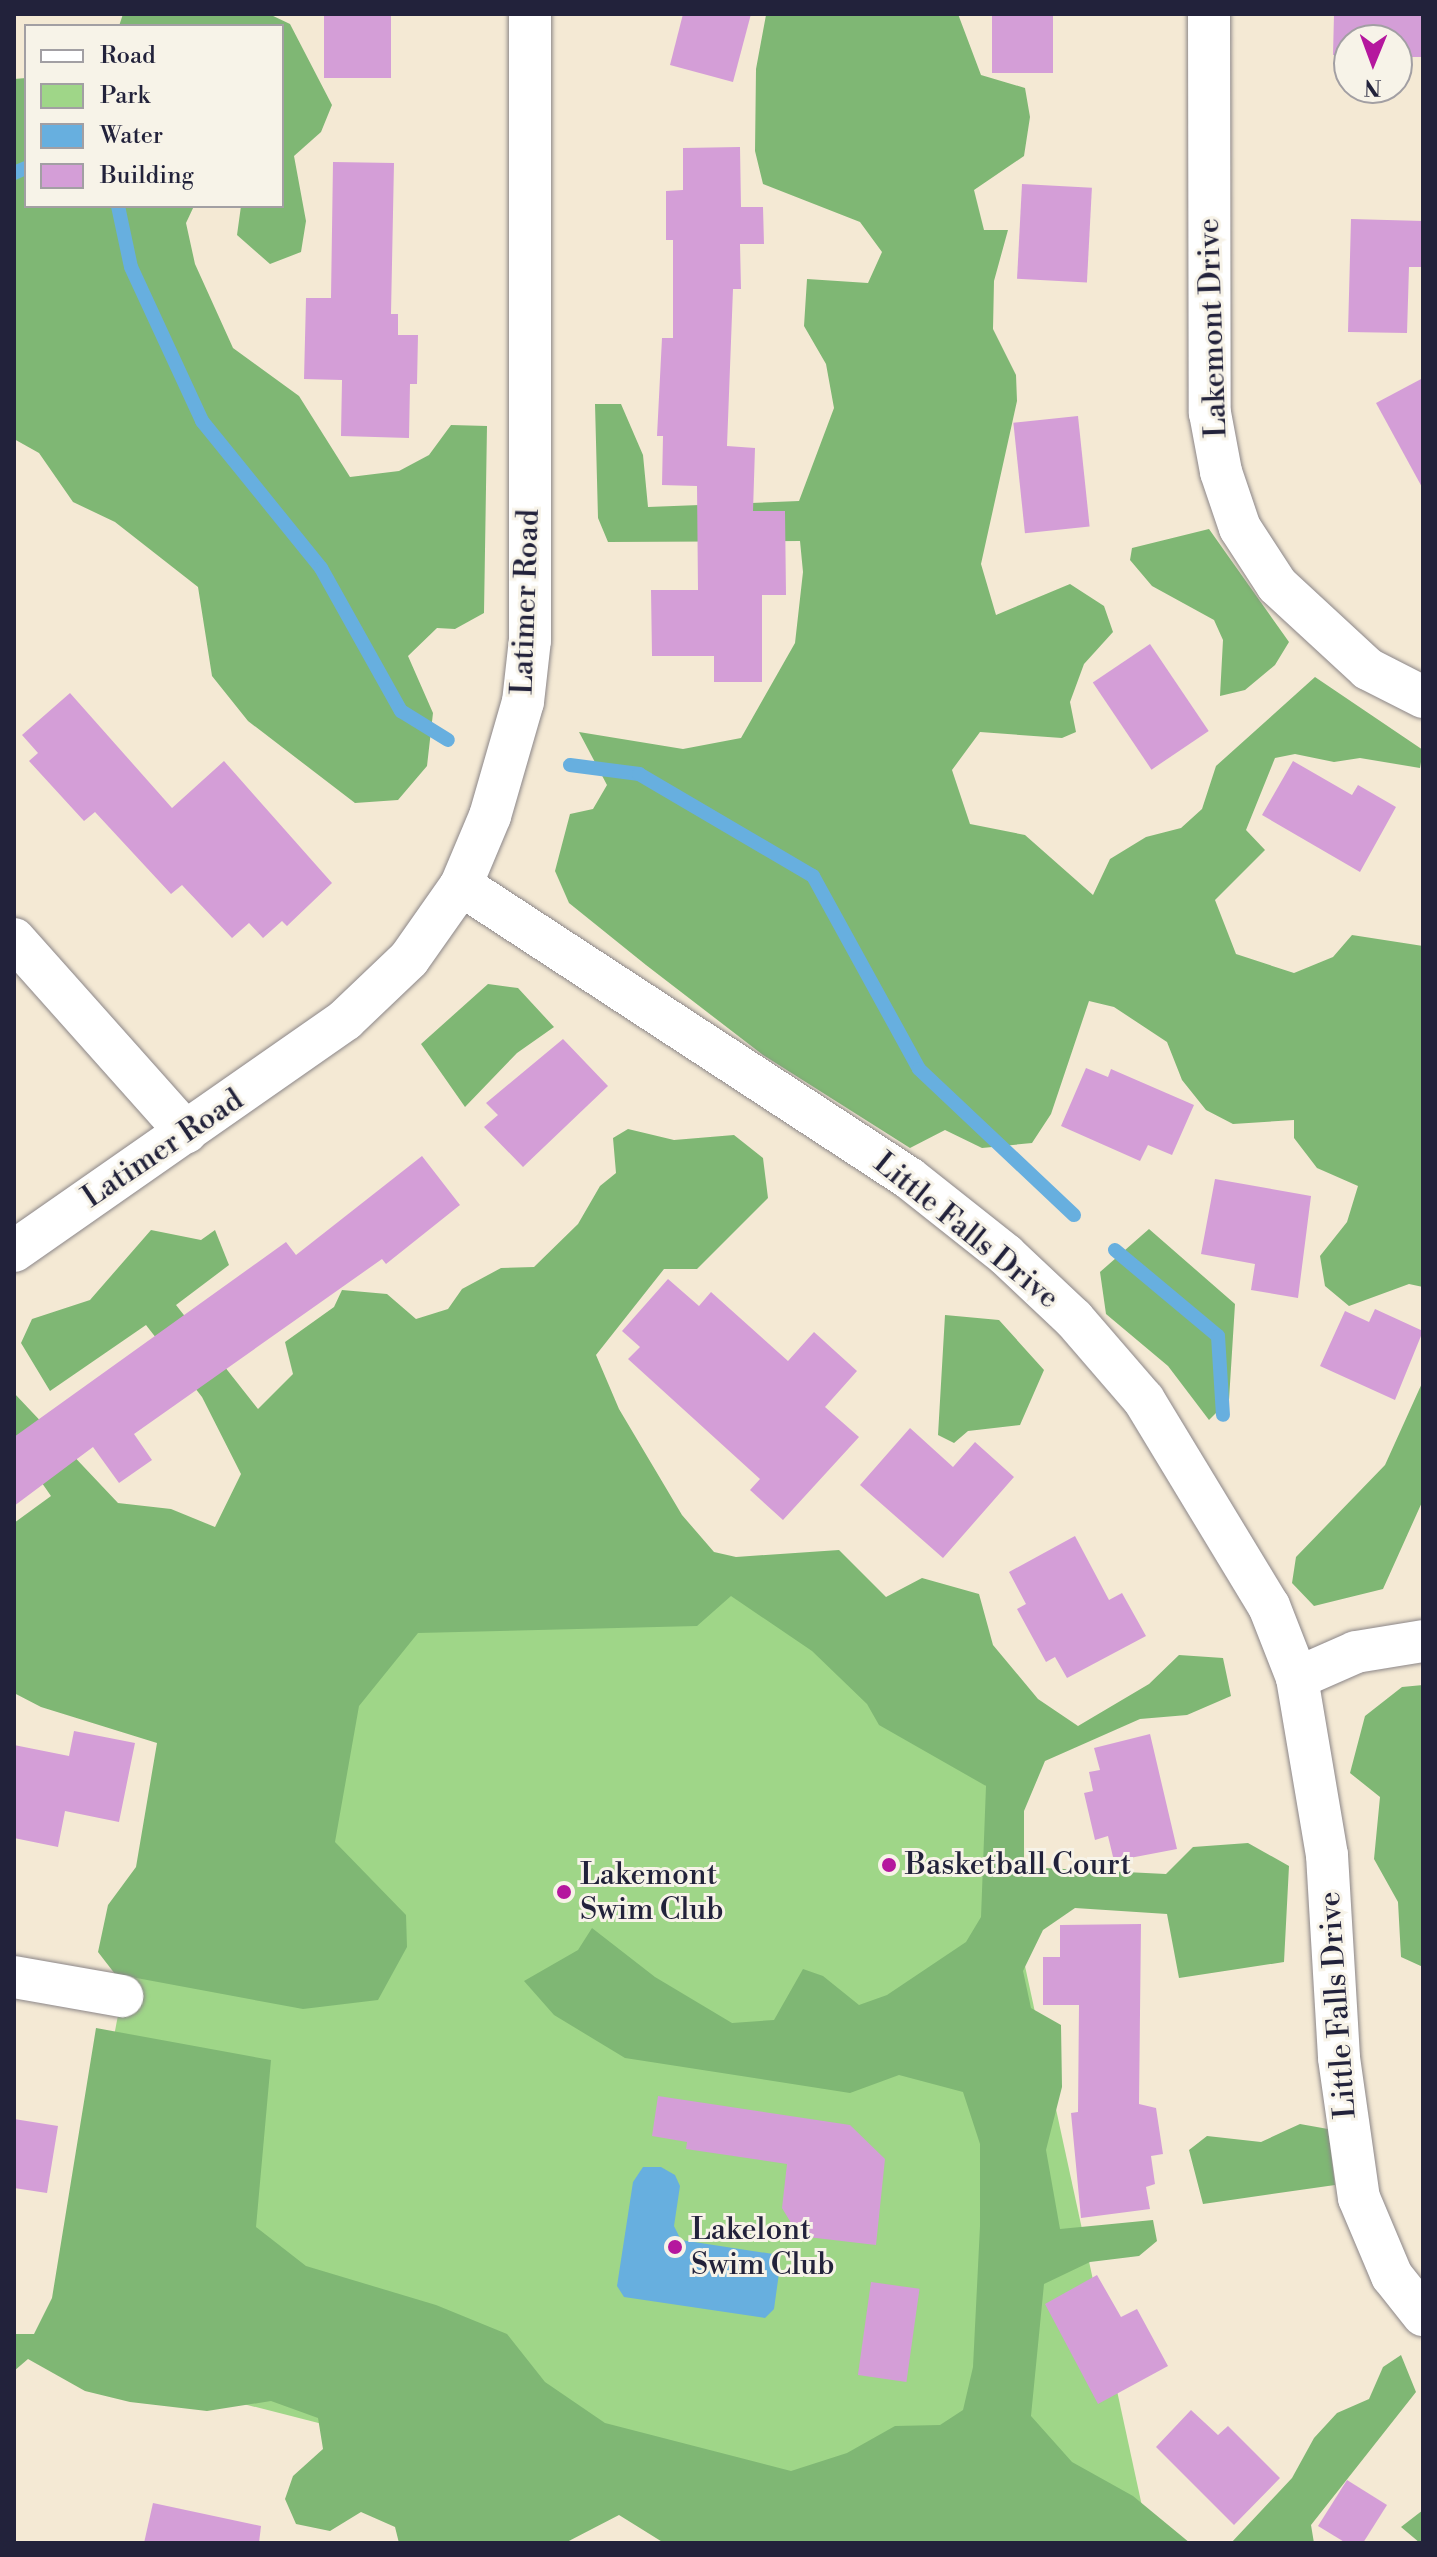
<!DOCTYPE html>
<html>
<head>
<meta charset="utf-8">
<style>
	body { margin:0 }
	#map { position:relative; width:1437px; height:2557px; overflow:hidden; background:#f4e9d4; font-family:"Libre Bodoni",serif }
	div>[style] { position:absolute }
	.green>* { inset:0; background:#9fd688 }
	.forest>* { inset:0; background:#7fb774 }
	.water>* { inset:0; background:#67afdf }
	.stream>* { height:14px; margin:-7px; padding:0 7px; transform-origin:7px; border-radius:7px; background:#67afdf }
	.building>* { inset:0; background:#d49ed7; transform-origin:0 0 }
	.roads { filter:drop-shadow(0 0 2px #8b8688) drop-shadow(0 0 2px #8b8688) }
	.street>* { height:42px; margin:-21px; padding:0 21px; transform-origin:21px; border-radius:21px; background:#fff }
	.dots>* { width:22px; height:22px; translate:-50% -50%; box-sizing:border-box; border:4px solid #f7f3e8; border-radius:50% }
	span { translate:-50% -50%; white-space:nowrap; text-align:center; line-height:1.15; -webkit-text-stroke:6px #f7f3e8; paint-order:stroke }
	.street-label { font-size:30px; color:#22223b }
	.poi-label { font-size:30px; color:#22223b }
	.left { translate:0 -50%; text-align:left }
	.frame { position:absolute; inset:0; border:16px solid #22223b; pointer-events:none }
	.legend { position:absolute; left:24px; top:24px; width:260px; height:184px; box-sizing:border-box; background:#f7f3e8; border:2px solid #a29fa3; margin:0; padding:10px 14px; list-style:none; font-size:24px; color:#22223b }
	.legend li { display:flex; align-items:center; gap:16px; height:40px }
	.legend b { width:40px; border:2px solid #a29fa3 }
	.north { position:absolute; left:1333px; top:24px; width:80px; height:80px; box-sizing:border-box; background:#f7f3e8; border:2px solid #a29fa3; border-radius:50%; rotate:181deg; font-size:22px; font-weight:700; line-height:32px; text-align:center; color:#22223b }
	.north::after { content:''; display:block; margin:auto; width:28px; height:36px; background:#b5179e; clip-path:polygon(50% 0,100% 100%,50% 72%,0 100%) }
</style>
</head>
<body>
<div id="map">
	<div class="green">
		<i style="clip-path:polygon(450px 1430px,889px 1664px,986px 1786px,1150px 2543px,682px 2516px,52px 2355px,190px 1645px)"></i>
	</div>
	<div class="forest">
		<i style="clip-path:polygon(123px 14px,269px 14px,290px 24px,332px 105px,321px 132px,294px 156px,306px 221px,301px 252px,270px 264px,237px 235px,241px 206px,282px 206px,282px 26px,119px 26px)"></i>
		<i style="clip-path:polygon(958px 14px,981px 75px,1025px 88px,1030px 117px,1024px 156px,974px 190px,984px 230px,1008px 230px,994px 281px,993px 329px,1016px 375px,1017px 401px,981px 564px,996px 615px,1070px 584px,1104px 606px,1113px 632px,1084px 664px,1070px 702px,1076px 732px,1062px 738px,980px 732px,952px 770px,970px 824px,1025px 835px,1093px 895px,1110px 859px,1146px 837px,1181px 828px,1202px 809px,1216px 766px,1315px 677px,1423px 750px,1420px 768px,1360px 758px,1334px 762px,1295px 754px,1275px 758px,1246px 830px,1265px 850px,1215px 900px,1236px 954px,1294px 973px,1333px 957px,1352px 935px,1423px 946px,1423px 1287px,1409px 1284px,1349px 1306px,1325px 1286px,1320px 1256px,1347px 1222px,1358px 1186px,1317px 1168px,1294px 1138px,1294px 1120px,1233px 1124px,1206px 1110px,1182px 1080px,1167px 1042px,1114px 1007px,1089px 1001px,1051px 1114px,1032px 1143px,982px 1148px,945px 1130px,910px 1148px,763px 1055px,646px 965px,569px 903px,555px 871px,570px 814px,593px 809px,607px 785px,579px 732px,683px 749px,741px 738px,795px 643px,803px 572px,800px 541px,608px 542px,598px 518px,595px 404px,621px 404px,643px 455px,648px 507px,799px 501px,834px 408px,826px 364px,804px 326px,807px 279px,868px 283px,882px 252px,860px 222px,763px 184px,755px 151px,756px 69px,766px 15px)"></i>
		<i style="clip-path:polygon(26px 78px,26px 206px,194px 206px,186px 223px,195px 264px,233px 348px,299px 396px,350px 477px,399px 471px,429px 455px,451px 425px,487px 426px,484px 613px,455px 629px,437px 628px,408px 656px,433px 713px,427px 766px,398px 800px,355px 803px,248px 721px,212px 676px,198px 587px,115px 522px,73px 502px,39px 453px,14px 439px,14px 79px)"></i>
		<i style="clip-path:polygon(1209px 529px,1289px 642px,1275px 665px,1245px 690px,1220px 696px,1223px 640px,1214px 620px,1152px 586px,1130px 560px,1132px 548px)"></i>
		<i style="clip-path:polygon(488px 984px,518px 988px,554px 1027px,517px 1053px,465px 1107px,421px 1044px)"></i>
		<i style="clip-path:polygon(628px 1129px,674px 1140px,734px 1135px,763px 1158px,768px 1198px,697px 1269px,664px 1269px,596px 1355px,619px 1409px,682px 1515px,714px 1552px,736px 1557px,839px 1550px,886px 1597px,922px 1578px,979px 1594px,993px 1645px,1038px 1699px,1078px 1726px,1149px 1684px,1179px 1655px,1223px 1658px,1231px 1696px,1187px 1715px,1140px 1719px,1045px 1761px,1024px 1811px,1024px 1867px,1166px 1874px,1193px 1847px,1248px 1843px,1289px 1866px,1284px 1962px,1179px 1978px,1167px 1914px,1075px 1908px,1043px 1930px,1023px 1971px,1031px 2008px,1061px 2025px,1062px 2087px,1046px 2150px,1060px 2229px,1153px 2220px,1157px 2241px,1139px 2256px,1090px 2262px,1044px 2284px,1031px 2416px,1072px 2462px,1133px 2496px,1190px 2543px,664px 2543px,619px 2515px,565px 2543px,399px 2543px,395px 2527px,361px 2512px,330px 2531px,296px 2524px,285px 2499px,293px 2476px,323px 2449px,318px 2418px,271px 2401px,207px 2411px,130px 2402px,85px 2391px,28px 2359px,14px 2371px,14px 2334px,34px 2334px,52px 2298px,96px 2028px,271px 2060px,256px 2227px,306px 2266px,436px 2305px,507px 2334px,545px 2382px,605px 2423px,791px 2471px,847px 2453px,895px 2426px,940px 2425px,963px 2410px,973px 2367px,980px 2226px,980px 2144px,963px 2092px,899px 2075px,850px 2093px,625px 2058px,554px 2015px,524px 1981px,578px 1950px,592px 1928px,655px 1977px,732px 2023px,774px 2020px,803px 1969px,823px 1976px,859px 2005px,887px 1995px,966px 1942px,981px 1917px,986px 1786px,879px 1725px,867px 1704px,812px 1651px,731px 1596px,697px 1626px,418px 1633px,359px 1706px,335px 1842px,406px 1915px,407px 1947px,378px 2000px,303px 2009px,115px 1974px,98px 1952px,108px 1905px,136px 1867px,157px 1743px,41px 1707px,14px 1693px,14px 1523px,51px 1496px,14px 1443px,14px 1393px,118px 1503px,171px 1509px,215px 1527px,241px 1474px,202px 1397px,146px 1325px,50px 1391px,21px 1343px,32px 1319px,90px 1300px,151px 1230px,201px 1240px,215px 1230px,229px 1265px,176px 1305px,258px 1409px,293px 1374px,285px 1342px,334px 1307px,342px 1290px,387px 1294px,416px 1319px,448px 1309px,462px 1289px,501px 1268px,534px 1267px,578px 1224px,600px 1186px,616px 1173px,613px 1138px)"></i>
		<i style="clip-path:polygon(1149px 1229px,1235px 1304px,1229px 1400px,1209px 1420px,1168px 1366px,1106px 1314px,1100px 1272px)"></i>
		<i style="clip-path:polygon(945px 1315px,999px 1320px,1044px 1370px,1020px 1425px,968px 1431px,954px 1443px,938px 1435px)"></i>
		<i style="clip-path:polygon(1423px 1381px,1423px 1500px,1383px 1589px,1314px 1606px,1292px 1583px,1296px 1557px,1385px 1465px)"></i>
		<i style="clip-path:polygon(1423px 1685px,1423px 1967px,1401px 1957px,1398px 1902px,1374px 1859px,1380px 1797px,1350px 1773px,1365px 1716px,1402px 1687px)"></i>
		<i style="clip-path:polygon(1300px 2124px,1328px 2129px,1335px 2185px,1203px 2204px,1189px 2150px,1207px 2136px,1261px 2142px)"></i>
		<i style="clip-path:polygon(1401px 2355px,1416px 2392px,1311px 2525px,1314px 2543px,1231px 2543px,1292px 2478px,1314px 2438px,1337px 2413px,1369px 2399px,1383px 2367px)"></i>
		<i style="clip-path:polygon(1423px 2510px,1423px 2543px,1420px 2543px,1401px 2527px)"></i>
	</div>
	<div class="water">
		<i style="clip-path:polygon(643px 2167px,661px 2167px,675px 2175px,680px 2186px,674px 2226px,681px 2240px,773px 2254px,780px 2266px,774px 2309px,765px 2318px,624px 2297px,617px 2286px,633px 2182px)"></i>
	</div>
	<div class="stream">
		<i style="left:14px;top:173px;width:13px;rotate:-23deg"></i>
		<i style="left:118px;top:206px;width:62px;rotate:78deg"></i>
		<i style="left:131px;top:267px;width:170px;rotate:65.2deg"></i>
		<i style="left:202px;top:421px;width:189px;rotate:51deg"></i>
		<i style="left:321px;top:568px;width:164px;rotate:60.8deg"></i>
		<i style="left:401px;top:711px;width:55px;rotate:31.7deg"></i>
		<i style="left:570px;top:765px;width:70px;rotate:7.4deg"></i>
		<i style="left:639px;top:774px;width:202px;rotate:30.4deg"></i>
		<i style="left:813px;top:876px;width:220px;rotate:61.2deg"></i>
		<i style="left:919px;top:1069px;width:213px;rotate:43.3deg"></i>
		<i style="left:1115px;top:1250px;width:134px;rotate:39.9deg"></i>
		<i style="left:1218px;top:1336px;width:79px;rotate:86.4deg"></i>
	</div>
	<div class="building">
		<i style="left:324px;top:14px;width:67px;height:64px"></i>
		<i style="clip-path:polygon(683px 14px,751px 14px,733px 82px,670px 65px)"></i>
		<i style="left:992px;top:14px;width:61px;height:59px"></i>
		<i style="clip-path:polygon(1334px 14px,1423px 14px,1423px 57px,1397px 57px,1397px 40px,1349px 40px,1349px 55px,1333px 55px)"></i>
		<i style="clip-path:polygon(740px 147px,741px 207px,763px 207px,764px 244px,740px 244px,741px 289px,733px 289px,727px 446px,755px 448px,753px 511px,785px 511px,786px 595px,762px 595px,762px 682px,714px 682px,714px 656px,652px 656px,651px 590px,698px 590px,697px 486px,662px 485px,663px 436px,657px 436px,662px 338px,673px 338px,673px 240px,666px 240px,666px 191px,683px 190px,683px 148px)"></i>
		<i style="clip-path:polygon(333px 162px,394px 163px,391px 314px,398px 314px,398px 335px,418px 335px,417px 384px,410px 384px,409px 438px,341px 436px,342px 380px,304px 379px,306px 298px,331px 298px)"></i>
		<i style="left:1022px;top:184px;width:70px;height:95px;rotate:3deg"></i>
		<i style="clip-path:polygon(1351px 219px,1423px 221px,1423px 267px,1409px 267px,1407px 333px,1348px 332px)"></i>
		<i style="clip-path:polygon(1423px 378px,1423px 489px,1376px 403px)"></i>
		<i style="left:1078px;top:416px;width:111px;height:65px;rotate:84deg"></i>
		<i style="left:1150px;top:644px;width:105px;height:69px;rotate:56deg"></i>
		<i style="clip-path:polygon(70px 693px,172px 808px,224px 761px,332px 883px,287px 926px,282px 921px,263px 938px,249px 923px,232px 938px,182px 885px,171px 894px,95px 812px,84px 821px,29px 761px,38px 753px,22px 735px)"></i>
		<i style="clip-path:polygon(1293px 761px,1352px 795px,1358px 785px,1396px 807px,1360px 872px,1262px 815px)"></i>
		<i style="clip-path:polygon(563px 1039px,608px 1086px,523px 1167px,484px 1127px,498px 1115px,486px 1103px)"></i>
		<i style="clip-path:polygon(1086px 1068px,1108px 1077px,1111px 1069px,1194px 1105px,1172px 1155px,1148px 1145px,1140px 1161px,1061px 1126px)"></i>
		<i style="clip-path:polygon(422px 1156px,460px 1205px,386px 1264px,382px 1259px,134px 1434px,152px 1460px,119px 1483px,93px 1447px,14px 1506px,14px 1437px,286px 1242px,296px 1255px)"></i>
		<i style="clip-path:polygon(1215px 1179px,1311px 1196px,1298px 1298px,1251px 1290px,1255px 1264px,1201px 1254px)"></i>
		<i style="clip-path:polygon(668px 1279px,699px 1306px,711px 1292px,788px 1361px,814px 1332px,857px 1371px,825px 1407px,859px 1437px,783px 1520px,750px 1490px,760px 1479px,628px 1359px,640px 1347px,622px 1331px)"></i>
		<i style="clip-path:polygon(1375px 1309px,1423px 1331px,1395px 1400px,1320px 1366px,1345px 1311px,1369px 1322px)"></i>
		<i style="clip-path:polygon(910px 1428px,953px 1467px,975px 1442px,1014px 1477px,943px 1558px,860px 1485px)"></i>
		<i style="clip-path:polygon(1075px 1536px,1109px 1600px,1122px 1593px,1146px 1636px,1067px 1678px,1055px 1657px,1046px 1662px,1017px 1609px,1026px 1604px,1009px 1572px)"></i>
		<i style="clip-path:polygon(74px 1731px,135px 1743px,119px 1822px,65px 1811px,58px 1847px,14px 1838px,14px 1745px,69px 1756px)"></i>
		<i style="clip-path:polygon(1150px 1734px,1177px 1849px,1114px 1861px,1108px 1836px,1095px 1840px,1084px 1793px,1093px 1791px,1089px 1772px,1100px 1770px,1094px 1748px)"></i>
		<i style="clip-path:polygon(1141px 1924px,1139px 2104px,1156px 2108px,1163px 2154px,1151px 2156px,1155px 2184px,1146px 2187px,1150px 2209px,1081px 2218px,1071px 2113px,1078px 2112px,1079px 2005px,1043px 2005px,1043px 1957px,1060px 1957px,1060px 1925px)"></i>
		<i style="clip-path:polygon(658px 2096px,850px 2125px,885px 2159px,876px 2245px,799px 2236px,782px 2208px,787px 2164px,686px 2149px,687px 2142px,652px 2136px)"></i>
		<i style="clip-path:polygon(14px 2119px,58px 2126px,47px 2193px,14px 2188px)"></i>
		<i style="clip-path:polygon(1097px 2275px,1121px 2317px,1137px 2309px,1168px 2366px,1098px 2404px,1045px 2304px)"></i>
		<i style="left:871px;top:2282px;width:49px;height:94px;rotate:8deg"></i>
		<i style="clip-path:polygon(1191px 2410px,1218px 2435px,1228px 2426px,1280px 2478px,1234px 2525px,1156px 2447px)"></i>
		<i style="clip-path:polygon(1347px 2480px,1387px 2505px,1363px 2543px,1346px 2543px,1318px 2526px)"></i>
		<i style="clip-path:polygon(153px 2503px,261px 2526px,259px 2543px,144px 2543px)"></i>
	</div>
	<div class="roads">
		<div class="street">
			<i style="left:1209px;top:14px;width:399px;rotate:89.9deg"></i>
			<i style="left:1210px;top:413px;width:60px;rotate:79.4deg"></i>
			<i style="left:1221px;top:472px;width:59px;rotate:71.3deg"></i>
			<i style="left:1240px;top:528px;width:68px;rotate:57deg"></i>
			<i style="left:1277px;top:585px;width:124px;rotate:42.7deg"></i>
			<i style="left:1368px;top:669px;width:62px;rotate:27deg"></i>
			<i style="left:461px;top:885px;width:535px;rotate:33.19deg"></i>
			<i style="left:909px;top:1178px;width:124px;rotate:38.4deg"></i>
			<i style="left:1006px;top:1255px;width:93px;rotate:43.3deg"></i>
			<i style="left:1074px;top:1319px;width:107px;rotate:49.2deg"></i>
			<i style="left:1144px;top:1400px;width:241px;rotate:58.8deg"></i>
			<i style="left:1269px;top:1606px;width:77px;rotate:68.7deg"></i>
			<i style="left:1297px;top:1678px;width:180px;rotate:80.4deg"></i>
			<i style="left:1327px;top:1855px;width:203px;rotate:86.6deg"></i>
			<i style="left:1339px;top:2058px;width:141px;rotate:81.9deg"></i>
			<i style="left:1359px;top:2198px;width:85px;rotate:67.1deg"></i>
			<i style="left:1392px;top:2276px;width:50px;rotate:51.5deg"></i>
			<i style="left:14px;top:939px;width:259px;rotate:48.3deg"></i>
			<i style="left:14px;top:1251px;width:404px;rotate:-34.9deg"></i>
			<i style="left:345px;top:1020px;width:88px;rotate:-43.6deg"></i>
			<i style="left:409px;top:959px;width:90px;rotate:-54.9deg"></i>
			<i style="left:461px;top:885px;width:75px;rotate:-67.2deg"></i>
			<i style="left:490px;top:816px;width:119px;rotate:-73.9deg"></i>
			<i style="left:523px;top:702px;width:62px;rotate:-83.6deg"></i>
			<i style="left:530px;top:640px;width:626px;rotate:-90deg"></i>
			<i style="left:1297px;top:1678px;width:64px;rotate:-23.8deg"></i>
			<i style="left:1356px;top:1652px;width:68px;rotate:-9.3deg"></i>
			<i style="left:14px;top:1977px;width:110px;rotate:10deg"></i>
		</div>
	</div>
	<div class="dots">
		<i style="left:889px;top:1865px;background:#b5179e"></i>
		<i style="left:564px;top:1892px;background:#b5179e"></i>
		<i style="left:675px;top:2247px;background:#b5179e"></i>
	</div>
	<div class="street-label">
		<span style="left:1213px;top:328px;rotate:-92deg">Lakemont Drive</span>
		<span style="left:526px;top:602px;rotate:-88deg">Latimer Road</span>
		<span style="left:163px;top:1149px;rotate:-34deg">Latimer Road</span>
		<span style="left:966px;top:1231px;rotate:39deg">Little Falls Drive</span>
		<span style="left:1338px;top:2005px;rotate:-94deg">Little Falls Drive</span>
	</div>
	<div class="poi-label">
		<span class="left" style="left:905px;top:1865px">Basketball Court</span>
		<span class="left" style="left:580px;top:1892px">Lakemont<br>Swim Club</span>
		<span class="left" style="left:691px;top:2247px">Lakelont<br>Swim Club</span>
	</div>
	<div class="frame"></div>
	<ul class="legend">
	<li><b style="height:10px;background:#fff"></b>Road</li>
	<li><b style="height:22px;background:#9fd688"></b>Park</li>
	<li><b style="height:22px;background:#67afdf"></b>Water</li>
	<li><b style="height:22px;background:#d49ed7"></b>Building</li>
	</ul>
	<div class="north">N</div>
</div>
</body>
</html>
